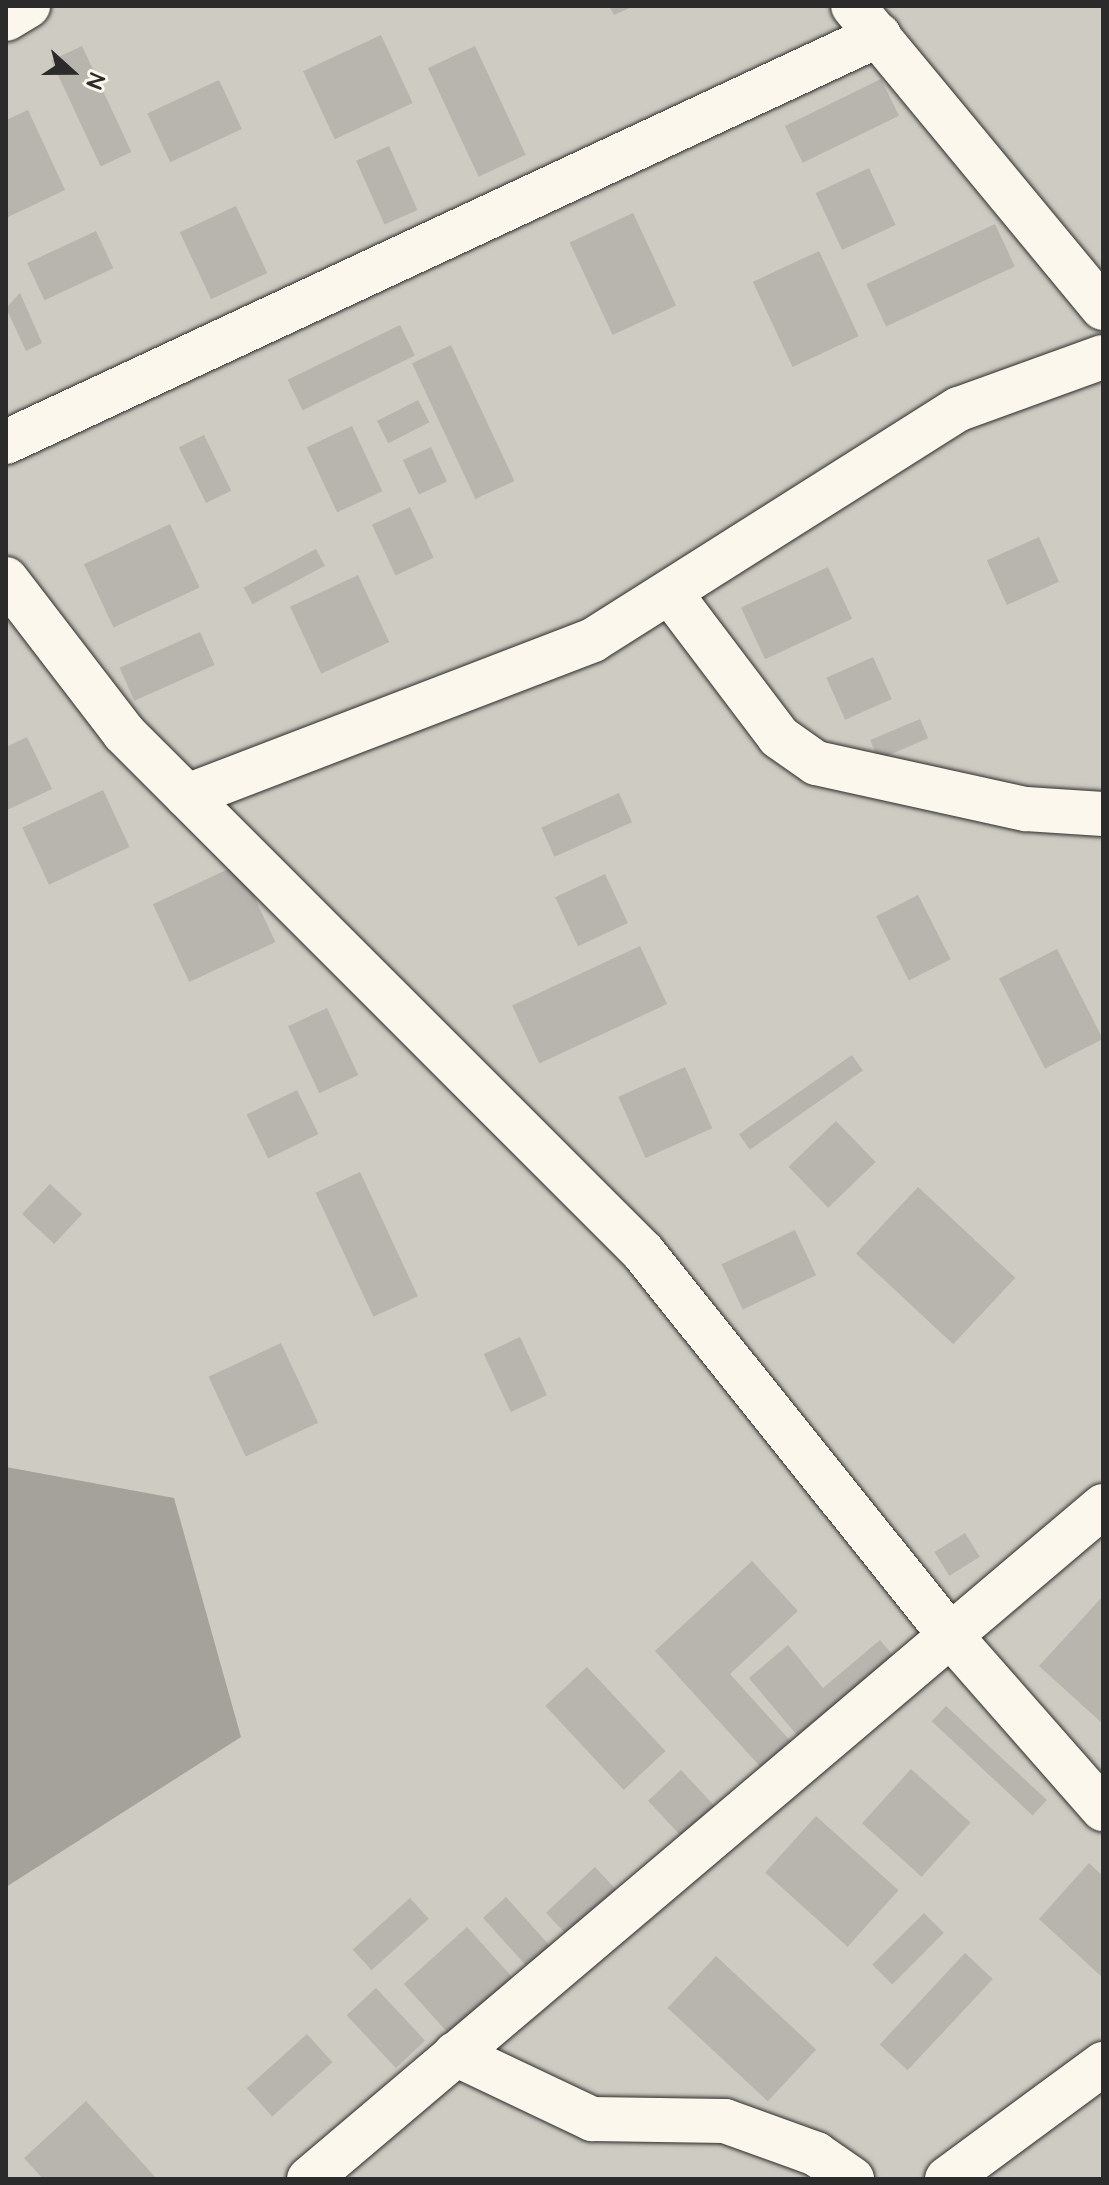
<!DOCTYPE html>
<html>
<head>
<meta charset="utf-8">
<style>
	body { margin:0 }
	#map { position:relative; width:1109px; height:2185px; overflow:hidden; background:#eeebe0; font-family:"Architects Daughter",sans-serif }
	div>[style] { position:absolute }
	.green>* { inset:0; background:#cecbc2; transform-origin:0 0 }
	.water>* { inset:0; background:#a4a29a }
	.building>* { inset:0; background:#b8b5ae; transform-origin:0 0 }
	.roads { filter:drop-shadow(0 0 2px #2b2b2b) drop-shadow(0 0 2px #2b2b2b) }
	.minor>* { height:44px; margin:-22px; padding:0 22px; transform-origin:22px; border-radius:22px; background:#fbf7ec }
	span { translate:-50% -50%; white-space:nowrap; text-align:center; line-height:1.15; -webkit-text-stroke:6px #fbf7ec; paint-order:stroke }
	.frame { position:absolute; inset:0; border:8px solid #2b2b2b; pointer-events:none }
	.north { position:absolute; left:32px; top:32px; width:80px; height:80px; -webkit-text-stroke:6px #fbf7ec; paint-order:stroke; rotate:111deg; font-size:22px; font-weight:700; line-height:32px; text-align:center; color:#2b2b2b }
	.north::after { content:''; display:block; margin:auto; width:28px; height:36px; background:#2b2b2b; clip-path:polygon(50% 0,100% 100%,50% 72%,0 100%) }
</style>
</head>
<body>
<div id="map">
	<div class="green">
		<i style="left:6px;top:6px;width:1097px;height:2173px"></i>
	</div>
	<div class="water">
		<i style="clip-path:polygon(6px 1467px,174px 1498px,241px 1737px,6px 1887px)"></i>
	</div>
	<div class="building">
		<i style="clip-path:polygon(609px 6px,634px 6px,614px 15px)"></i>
		<i style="left:381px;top:35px;width:75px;height:86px;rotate:65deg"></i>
		<i style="left:82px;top:46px;width:117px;height:34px;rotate:65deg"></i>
		<i style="left:475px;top:46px;width:120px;height:52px;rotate:65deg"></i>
		<i style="left:881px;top:79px;width:41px;height:107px;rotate:64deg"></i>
		<i style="left:219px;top:80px;width:54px;height:79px;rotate:65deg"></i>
		<i style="clip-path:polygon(28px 110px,65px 190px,6px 218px,6px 120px)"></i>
		<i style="left:389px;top:146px;width:70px;height:36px;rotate:66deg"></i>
		<i style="left:869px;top:168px;width:63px;height:59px;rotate:65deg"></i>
		<i style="left:236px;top:206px;width:74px;height:62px;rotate:65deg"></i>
		<i style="left:633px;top:213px;width:102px;height:70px;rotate:65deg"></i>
		<i style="left:995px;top:224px;width:47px;height:142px;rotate:65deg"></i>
		<i style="left:96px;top:231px;width:41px;height:76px;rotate:65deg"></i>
		<i style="left:819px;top:251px;width:94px;height:73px;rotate:65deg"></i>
		<i style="clip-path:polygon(20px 293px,42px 343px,26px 351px,6px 308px)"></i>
		<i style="left:400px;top:325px;width:34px;height:125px;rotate:64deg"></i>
		<i style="left:451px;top:345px;width:150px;height:43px;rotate:65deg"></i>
		<i style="left:418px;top:400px;width:25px;height:46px;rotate:63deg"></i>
		<i style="left:352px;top:426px;width:72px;height:50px;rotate:65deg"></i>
		<i style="left:204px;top:435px;width:62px;height:28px;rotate:64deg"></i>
		<i style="left:431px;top:447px;width:38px;height:31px;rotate:65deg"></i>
		<i style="left:410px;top:507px;width:56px;height:42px;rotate:65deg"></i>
		<i style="left:170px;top:524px;width:70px;height:95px;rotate:65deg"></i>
		<i style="left:1039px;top:537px;width:49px;height:57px;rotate:66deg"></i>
		<i style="left:316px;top:549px;width:19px;height:82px;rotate:62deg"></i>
		<i style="left:828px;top:567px;width:57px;height:96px;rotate:65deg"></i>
		<i style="left:358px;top:575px;width:74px;height:75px;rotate:65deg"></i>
		<i style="left:200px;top:632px;width:36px;height:88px;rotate:66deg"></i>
		<i style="left:873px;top:657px;width:46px;height:51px;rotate:66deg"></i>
		<i style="left:920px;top:719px;width:21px;height:54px;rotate:67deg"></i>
		<i style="clip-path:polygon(27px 737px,52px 789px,7px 810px,6px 747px)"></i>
		<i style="left:103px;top:790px;width:63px;height:89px;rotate:65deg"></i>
		<i style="left:619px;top:793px;width:32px;height:85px;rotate:66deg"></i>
		<i style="left:239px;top:864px;width:86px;height:95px;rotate:65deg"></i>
		<i style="left:605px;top:874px;width:54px;height:55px;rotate:65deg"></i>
		<i style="left:918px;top:895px;width:72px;height:47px;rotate:63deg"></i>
		<i style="left:640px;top:946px;width:64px;height:141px;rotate:65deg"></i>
		<i style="left:1057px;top:949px;width:101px;height:65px;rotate:63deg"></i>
		<i style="left:327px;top:1008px;width:74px;height:43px;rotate:65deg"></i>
		<i style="left:852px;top:1055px;width:19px;height:138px;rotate:55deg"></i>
		<i style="left:685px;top:1067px;width:67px;height:73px;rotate:66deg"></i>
		<i style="left:297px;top:1090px;width:49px;height:56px;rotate:64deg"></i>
		<i style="left:836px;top:1121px;width:57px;height:66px;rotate:46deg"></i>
		<i style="left:360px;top:1172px;width:137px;height:49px;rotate:65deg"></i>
		<i style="left:50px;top:1184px;width:44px;height:41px;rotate:43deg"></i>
		<i style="left:918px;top:1187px;width:133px;height:91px;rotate:43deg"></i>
		<i style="left:795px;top:1230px;width:50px;height:81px;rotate:65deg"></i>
		<i style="left:520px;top:1337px;width:64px;height:40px;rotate:65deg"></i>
		<i style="left:281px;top:1343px;width:88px;height:80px;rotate:65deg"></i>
		<i style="left:965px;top:1533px;width:28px;height:36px;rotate:58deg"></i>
		<i style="clip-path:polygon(752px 1561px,798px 1611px,730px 1674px,795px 1746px,766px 1773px,655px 1651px)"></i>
		<i style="clip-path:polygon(1103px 1596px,1103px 1724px,1039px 1666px)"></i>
		<i style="clip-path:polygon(880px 1640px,902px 1666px,806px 1746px,749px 1678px,788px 1645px,823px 1688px)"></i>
		<i style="left:587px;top:1667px;width:115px;height:57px;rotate:47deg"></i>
		<i style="left:946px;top:1706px;width:138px;height:21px;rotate:43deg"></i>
		<i style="left:911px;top:1769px;width:80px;height:73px;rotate:42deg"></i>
		<i style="left:681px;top:1770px;width:56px;height:45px;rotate:47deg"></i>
		<i style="left:816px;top:1816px;width:111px;height:76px;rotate:42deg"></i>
		<i style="clip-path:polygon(1089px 1863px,1103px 1876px,1103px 1978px,1039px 1919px)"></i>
		<i style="left:595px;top:1867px;width:33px;height:67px;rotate:47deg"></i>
		<i style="left:506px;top:1897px;width:82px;height:31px;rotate:48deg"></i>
		<i style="left:410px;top:1898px;width:28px;height:77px;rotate:48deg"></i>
		<i style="left:924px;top:1913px;width:28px;height:73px;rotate:45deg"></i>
		<i style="left:467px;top:1927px;width:72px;height:85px;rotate:48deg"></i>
		<i style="left:965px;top:1953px;width:38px;height:125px;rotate:43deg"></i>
		<i style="left:716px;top:1956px;width:137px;height:71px;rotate:43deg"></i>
		<i style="left:376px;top:1988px;width:72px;height:40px;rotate:47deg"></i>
		<i style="left:307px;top:2034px;width:38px;height:81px;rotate:48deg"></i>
		<i style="clip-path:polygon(86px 2101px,157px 2179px,43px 2179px,24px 2158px)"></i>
	</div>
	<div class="roads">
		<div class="minor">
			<i style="left:853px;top:6px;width:392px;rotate:50.4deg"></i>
			<i style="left:6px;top:19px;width:26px;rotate:-31deg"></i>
			<i style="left:6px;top:442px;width:963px;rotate:-25deg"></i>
			<i style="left:6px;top:579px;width:194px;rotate:52.5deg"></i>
			<i style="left:124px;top:733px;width:734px;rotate:45deg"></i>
			<i style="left:643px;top:1252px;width:491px;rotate:51.3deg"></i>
			<i style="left:950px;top:1635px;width:232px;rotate:48.7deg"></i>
			<i style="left:671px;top:594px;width:179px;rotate:52.9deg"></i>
			<i style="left:779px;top:737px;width:45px;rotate:35.1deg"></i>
			<i style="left:816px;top:763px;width:215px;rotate:12.4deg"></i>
			<i style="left:1026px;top:809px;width:77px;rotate:3.7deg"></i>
			<i style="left:187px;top:796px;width:435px;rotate:-21deg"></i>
			<i style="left:593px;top:640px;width:433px;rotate:-32.3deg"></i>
			<i style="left:959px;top:409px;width:153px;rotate:-19.9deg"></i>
			<i style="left:455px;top:2054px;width:152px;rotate:25.4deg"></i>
			<i style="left:592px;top:2119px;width:133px;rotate:0.9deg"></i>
			<i style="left:725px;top:2121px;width:97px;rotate:19.9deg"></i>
			<i style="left:816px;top:2154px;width:44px;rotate:34.8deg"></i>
			<i style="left:309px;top:2179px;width:1041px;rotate:-40.28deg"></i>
			<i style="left:947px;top:2179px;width:194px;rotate:-36.4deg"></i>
		</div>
	</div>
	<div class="frame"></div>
	<div class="north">N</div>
</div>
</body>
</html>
